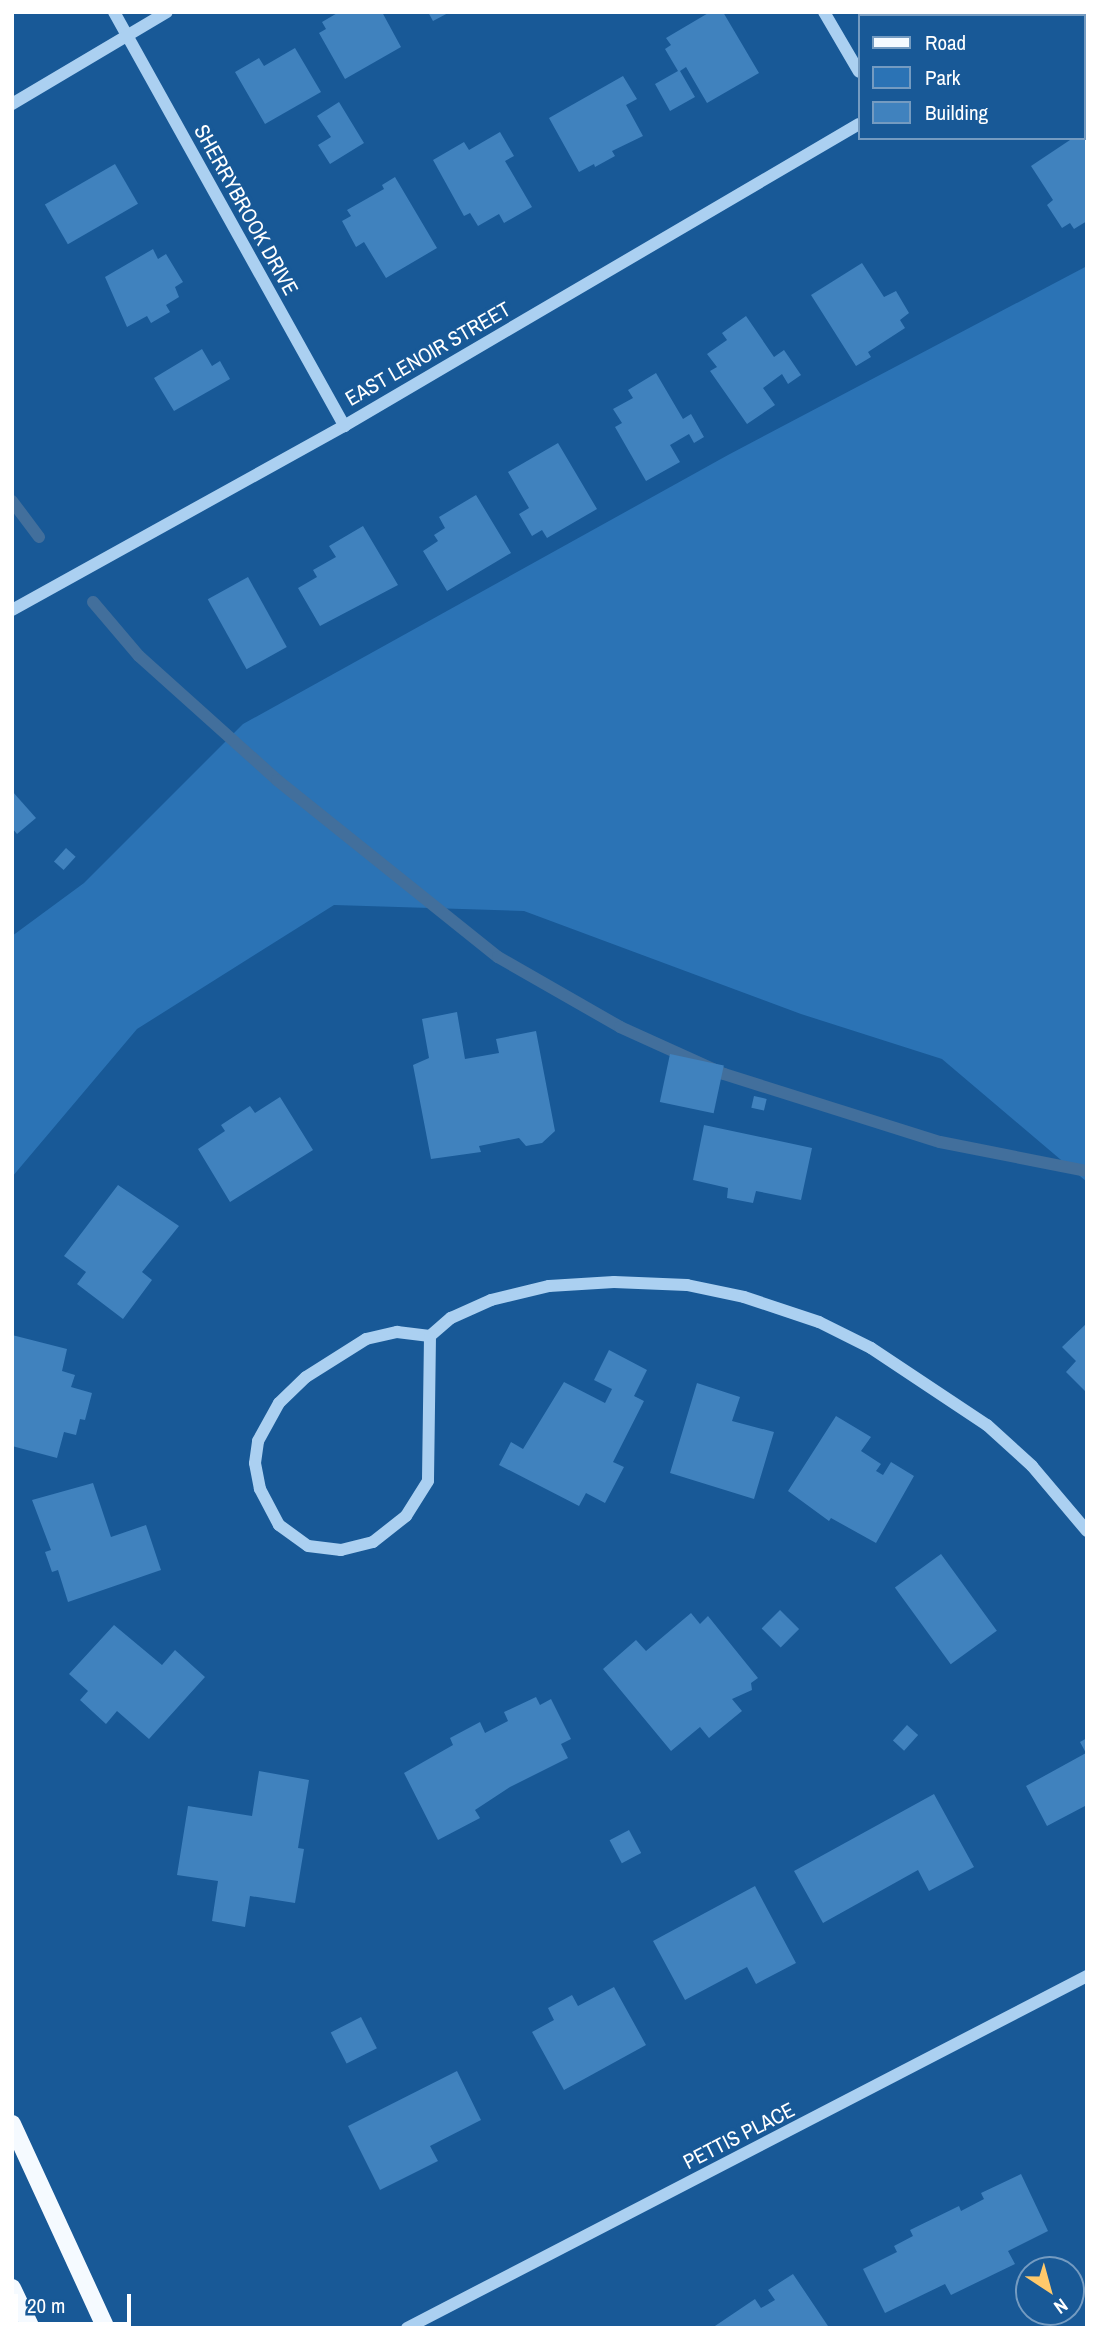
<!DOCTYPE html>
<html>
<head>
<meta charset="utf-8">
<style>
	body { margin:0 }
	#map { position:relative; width:1099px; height:2340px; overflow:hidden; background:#185997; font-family:"Archivo Narrow",sans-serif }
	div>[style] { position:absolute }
	.green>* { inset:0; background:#2b73b5 }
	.stream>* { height:12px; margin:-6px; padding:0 6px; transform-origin:6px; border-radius:6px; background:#426f9c }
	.building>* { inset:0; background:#4082be; transform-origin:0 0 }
	.minor>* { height:12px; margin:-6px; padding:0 6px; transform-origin:6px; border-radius:6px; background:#abd0f1 }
	.major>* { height:18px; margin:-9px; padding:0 9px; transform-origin:9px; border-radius:9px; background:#f5faff }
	span { translate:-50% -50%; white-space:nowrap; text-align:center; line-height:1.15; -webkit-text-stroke:7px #185997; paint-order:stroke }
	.street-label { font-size:21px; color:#fff }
	.frame { position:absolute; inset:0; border:14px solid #fff; pointer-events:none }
	.legend { position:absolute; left:858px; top:14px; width:228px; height:126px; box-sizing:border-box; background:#185997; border:2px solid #749bc1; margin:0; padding:9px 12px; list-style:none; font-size:21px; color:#fff }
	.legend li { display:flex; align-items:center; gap:14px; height:35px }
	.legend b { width:35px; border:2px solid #749bc1 }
	.north { position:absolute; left:1015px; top:2256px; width:70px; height:70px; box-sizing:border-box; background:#185997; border:2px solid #749bc1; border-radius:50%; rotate:144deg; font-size:19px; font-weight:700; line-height:28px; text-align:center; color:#fff }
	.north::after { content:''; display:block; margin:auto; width:24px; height:32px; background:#ffc96b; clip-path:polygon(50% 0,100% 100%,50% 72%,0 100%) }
	.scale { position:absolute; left:14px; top:2294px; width:117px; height:32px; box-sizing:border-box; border:4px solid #fff; border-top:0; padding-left:9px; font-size:21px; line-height:24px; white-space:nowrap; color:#fff; -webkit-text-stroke:5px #185997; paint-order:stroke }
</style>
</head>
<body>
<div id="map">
	<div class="green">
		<i style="clip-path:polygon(1087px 266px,1087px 1182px,942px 1059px,801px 1014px,524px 911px,334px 905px,137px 1029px,12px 1177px,12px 936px,84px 883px,243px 724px,728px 455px)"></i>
	</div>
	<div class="stream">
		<i style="left:12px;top:501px;width:45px;rotate:53.1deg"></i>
		<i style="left:93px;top:602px;width:71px;rotate:49.6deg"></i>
		<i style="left:139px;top:656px;width:186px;rotate:41.9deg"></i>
		<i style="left:277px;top:780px;width:283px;rotate:38.7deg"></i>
		<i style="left:498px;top:957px;width:141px;rotate:29.8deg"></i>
		<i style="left:620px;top:1027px;width:114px;rotate:24.3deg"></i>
		<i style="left:724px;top:1074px;width:226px;rotate:17.5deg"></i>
		<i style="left:940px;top:1142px;width:150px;rotate:11.2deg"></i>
	</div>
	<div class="building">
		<i style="clip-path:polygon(339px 12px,382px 12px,401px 47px,345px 79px,319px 33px,326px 29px,322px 22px)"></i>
		<i style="clip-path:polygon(428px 12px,450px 12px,433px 21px)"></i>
		<i style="clip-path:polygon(710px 12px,723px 12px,759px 73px,707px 103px,686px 67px,680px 71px,695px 97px,670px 111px,655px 84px,678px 71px,665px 49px,671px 45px,666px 38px)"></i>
		<i style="clip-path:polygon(295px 48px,321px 92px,265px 124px,235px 72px,259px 58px,264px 66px)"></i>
		<i style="clip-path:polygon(623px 76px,637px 99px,626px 105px,643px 136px,612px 151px,615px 156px,595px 167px,594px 164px,579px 172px,549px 118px)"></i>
		<i style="clip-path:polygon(339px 102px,364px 143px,330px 164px,318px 145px,331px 137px,317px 116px)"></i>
		<i style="clip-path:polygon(500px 132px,514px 156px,505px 161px,532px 207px,504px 223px,499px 214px,478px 226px,470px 213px,464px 216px,433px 160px,464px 142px,469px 150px)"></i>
		<i style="clip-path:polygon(1073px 138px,1084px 138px,1087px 143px,1087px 221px,1074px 229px,1070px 223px,1062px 228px,1047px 205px,1053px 200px,1031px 166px)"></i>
		<i style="left:115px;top:164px;width:46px;height:81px;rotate:60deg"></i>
		<i style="clip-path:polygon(395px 177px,437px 248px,386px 278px,364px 242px,356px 247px,342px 221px,351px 216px,347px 210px,384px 189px,382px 185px)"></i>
		<i style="clip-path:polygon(153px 249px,158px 259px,166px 254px,183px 282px,175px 287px,179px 297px,166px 305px,170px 312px,151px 323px,147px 316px,127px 327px,105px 277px)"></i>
		<i style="clip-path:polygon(862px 263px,884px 297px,896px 291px,909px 313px,900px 320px,905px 328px,868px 352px,871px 357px,856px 366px,811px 295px)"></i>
		<i style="clip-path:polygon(746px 316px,774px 357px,784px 350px,801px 375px,788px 384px,782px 374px,763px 388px,775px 405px,747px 424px,710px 371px,717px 367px,707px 354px,727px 340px,722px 333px)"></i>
		<i style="clip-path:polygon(202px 349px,212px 366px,220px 361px,230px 379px,174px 411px,154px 378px)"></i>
		<i style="clip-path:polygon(656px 373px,683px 419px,691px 414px,704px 437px,694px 443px,689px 434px,670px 445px,680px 462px,646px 481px,615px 427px,622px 423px,613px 409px,633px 398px,628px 390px)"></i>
		<i style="clip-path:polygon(558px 443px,597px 509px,547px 538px,542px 530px,532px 536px,519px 514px,529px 508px,508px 472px)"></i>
		<i style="clip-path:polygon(476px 495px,511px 553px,447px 591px,423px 551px,438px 541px,434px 535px,445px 528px,439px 517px)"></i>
		<i style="clip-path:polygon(363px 526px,398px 585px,320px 626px,298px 588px,317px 577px,313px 570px,336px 557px,329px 546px)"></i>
		<i style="left:248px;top:577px;width:80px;height:46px;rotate:61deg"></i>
		<i style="clip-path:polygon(12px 791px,36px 818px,17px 834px,12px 828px)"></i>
		<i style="left:66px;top:848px;width:13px;height:18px;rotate:42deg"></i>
		<i style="clip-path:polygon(457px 1012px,465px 1059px,499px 1053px,496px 1039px,536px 1031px,555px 1131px,542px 1143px,526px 1146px,519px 1138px,479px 1146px,481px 1152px,431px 1159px,413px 1065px,429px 1058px,422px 1019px)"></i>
		<i style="left:670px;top:1054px;width:55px;height:49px;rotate:12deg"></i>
		<i style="left:754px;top:1096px;width:13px;height:12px;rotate:13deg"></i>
		<i style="clip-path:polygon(280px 1097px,313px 1150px,230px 1202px,198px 1149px,225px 1131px,221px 1125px,250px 1106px,255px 1113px)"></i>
		<i style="clip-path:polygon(704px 1125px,812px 1148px,801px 1200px,756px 1191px,753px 1203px,727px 1198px,728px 1188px,693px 1180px)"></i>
		<i style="clip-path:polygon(118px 1185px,179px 1226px,142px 1272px,152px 1280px,123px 1319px,77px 1284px,86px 1272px,64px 1256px)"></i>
		<i style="clip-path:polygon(1087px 1323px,1087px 1393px,1066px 1372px,1076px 1361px,1062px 1347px)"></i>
		<i style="clip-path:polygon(12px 1335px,67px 1349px,62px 1371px,75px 1375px,71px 1387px,92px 1393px,85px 1420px,80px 1419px,76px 1435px,64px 1432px,57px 1458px,12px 1446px)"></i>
		<i style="clip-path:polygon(609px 1350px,647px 1370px,634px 1396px,644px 1401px,613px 1462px,624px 1467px,605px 1503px,586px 1493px,579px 1506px,499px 1465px,511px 1442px,523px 1449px,564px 1382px,605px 1403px,612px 1389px,594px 1380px)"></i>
		<i style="clip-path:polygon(697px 1383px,740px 1397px,732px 1421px,774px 1432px,754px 1499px,670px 1473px)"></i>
		<i style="clip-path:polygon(836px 1416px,871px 1437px,861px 1451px,881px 1464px,876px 1471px,883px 1475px,891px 1462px,914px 1476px,876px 1543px,831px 1518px,829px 1521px,788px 1491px)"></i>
		<i style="clip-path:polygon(93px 1483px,111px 1537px,146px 1525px,161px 1570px,68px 1602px,58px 1570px,52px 1572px,45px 1552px,51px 1550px,32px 1500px)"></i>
		<i style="left:941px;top:1554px;width:95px;height:57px;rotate:54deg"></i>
		<i style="left:780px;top:1610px;width:27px;height:26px;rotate:45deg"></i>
		<i style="clip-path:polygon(691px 1613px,700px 1624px,708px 1616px,758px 1678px,751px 1683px,752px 1690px,732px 1699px,742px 1711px,709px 1738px,700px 1727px,671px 1751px,603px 1669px,636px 1640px,646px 1651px)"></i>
		<i style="clip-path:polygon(114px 1625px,162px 1665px,175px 1650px,205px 1677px,149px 1739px,117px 1711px,106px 1724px,80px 1700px,88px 1691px,69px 1674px)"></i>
		<i style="clip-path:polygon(536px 1697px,540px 1705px,551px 1699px,571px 1739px,561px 1744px,568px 1758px,510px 1787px,475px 1810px,480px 1818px,438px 1840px,404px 1773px,453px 1745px,450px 1738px,480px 1722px,485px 1733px,508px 1721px,504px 1712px)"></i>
		<i style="left:907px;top:1725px;width:15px;height:21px;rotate:42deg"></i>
		<i style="clip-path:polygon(1087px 1738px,1087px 1811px,1085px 1806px,1047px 1826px,1026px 1786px,1086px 1753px,1080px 1742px)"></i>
		<i style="clip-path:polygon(259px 1771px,309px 1780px,298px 1848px,304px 1849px,295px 1903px,250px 1896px,245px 1927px,212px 1921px,218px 1881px,177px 1875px,188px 1806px,252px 1816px)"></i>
		<i style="clip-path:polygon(934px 1794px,974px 1867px,929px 1891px,918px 1870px,823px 1923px,794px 1871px)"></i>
		<i style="left:629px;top:1830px;width:26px;height:22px;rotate:62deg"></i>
		<i style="clip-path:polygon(755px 1886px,796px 1963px,756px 1984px,747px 1967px,685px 2000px,653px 1941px)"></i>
		<i style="clip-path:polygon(614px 1987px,646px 2045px,564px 2090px,532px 2032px,554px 2020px,548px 2008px,572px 1995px,578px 2006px)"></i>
		<i style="left:361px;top:2017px;width:35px;height:34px;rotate:63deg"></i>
		<i style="clip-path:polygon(457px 2071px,481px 2120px,430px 2146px,438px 2161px,380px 2190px,348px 2126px)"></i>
		<i style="clip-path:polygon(1021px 2174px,1048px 2231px,1008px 2251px,1015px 2264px,951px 2295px,945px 2284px,885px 2313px,863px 2269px,897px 2252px,894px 2246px,913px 2236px,910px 2230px,959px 2206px,961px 2211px,984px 2199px,981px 2193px)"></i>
		<i style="clip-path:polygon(793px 2274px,828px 2326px,712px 2328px,755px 2299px,761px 2308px,775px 2300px,768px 2290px)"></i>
	</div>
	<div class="minor">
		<i style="left:114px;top:12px;width:474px;rotate:60.9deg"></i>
		<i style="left:824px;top:12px;width:69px;rotate:59.7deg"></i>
		<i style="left:1046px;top:16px;width:7px;rotate:-34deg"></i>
		<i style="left:12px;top:104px;width:180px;rotate:-30.7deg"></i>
		<i style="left:12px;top:610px;width:380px;rotate:-29deg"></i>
		<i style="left:344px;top:426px;width:597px;rotate:-30.39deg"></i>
		<i style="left:430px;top:1336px;width:145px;rotate:90.8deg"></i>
		<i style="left:428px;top:1481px;width:41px;rotate:122.2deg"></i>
		<i style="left:406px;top:1516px;width:42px;rotate:141.8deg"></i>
		<i style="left:373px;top:1542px;width:33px;rotate:166deg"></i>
		<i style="left:341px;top:1550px;width:33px;rotate:-173deg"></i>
		<i style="left:308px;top:1546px;width:36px;rotate:-144deg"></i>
		<i style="left:279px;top:1525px;width:41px;rotate:-117.8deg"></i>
		<i style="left:260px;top:1489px;width:26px;rotate:-101deg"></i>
		<i style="left:255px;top:1463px;width:22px;rotate:-82deg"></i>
		<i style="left:258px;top:1441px;width:43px;rotate:-61.1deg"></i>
		<i style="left:279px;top:1403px;width:37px;rotate:-44deg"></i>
		<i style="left:306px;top:1377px;width:71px;rotate:-32.3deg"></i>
		<i style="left:366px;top:1339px;width:32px;rotate:-13deg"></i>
		<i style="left:397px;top:1332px;width:33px;rotate:7deg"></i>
		<i style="left:430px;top:1336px;width:28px;rotate:-41deg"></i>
		<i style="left:451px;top:1318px;width:44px;rotate:-24.2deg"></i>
		<i style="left:491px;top:1300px;width:60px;rotate:-13.6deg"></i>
		<i style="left:549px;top:1286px;width:65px;rotate:-3.5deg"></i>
		<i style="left:614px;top:1282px;width:73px;rotate:2.4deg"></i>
		<i style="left:687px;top:1285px;width:58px;rotate:11.9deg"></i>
		<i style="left:744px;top:1297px;width:79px;rotate:18.4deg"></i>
		<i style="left:819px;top:1322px;width:58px;rotate:26.6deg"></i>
		<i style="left:871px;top:1348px;width:139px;rotate:33.6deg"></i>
		<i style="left:987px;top:1425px;width:61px;rotate:42.3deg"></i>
		<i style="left:1032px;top:1466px;width:85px;rotate:49.8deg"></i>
		<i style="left:407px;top:2328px;width:766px;rotate:-27.37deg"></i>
	</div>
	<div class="major">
		<i style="left:12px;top:2124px;width:225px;rotate:65.3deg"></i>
		<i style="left:12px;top:2288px;width:44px;rotate:64.6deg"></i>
	</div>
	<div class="street-label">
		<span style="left:246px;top:210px;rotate:61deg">SHERRYBROOK DRIVE</span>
		<span style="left:428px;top:354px;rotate:-30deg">EAST LENOIR STREET</span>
		<span style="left:739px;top:2136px;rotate:-27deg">PETTIS PLACE</span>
	</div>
	<div class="frame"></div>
	<ul class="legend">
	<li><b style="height:9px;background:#f5faff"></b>Road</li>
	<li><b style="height:19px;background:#2b73b5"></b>Park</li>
	<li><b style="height:19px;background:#4082be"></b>Building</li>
	</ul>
	<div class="north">N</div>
	<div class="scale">20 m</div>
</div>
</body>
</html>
